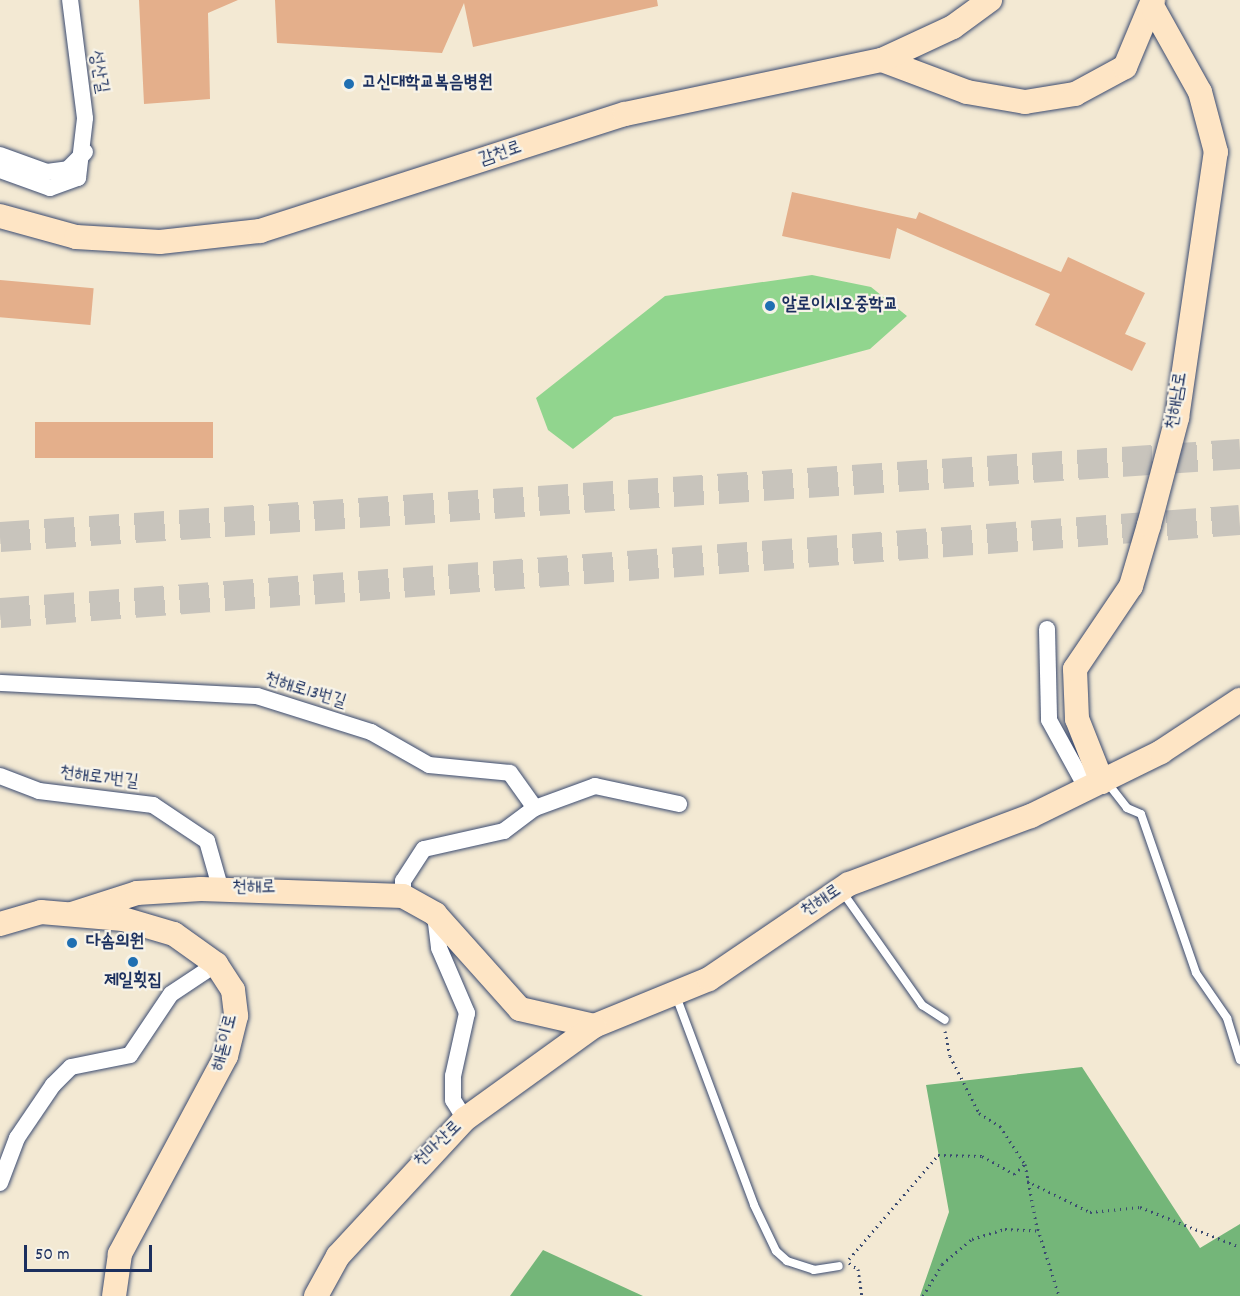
<!DOCTYPE html>
<html>
<head>
<meta charset="utf-8">
<style>
	body { margin:0 }
	#map { position:relative; width:1240px; height:1296px; overflow:hidden; background:#f3e9d3; font-family:Dekko,"Poor Story",sans-serif }
	div>[style] { position:absolute }
	.green>* { inset:0; background:#91d58e }
	.forest>* { inset:0; background:#74b679 }
	.building>* { inset:0; background:#e4af8b; transform-origin:0 0 }
	.highway-tunnel>* { height:30px; margin-top:-15px; transform-origin:0; background:repeating-linear-gradient(90deg,#c8c4bc 0 30px,transparent 0 45px) }
	.path>* { height:3px; margin-top:-1.5px; transform-origin:0; background:repeating-linear-gradient(90deg,#3b4b70 0 1.5px,transparent 0 6px) }
	.roads { filter:drop-shadow(0 0 2px #3b4b70) drop-shadow(0 0 2px #3b4b70) }
	.lane>* { height:8px; margin:-4px; padding:0 4px; transform-origin:4px; border-radius:4px; background:#fff }
	.street>* { height:16px; margin:-8px; padding:0 8px; transform-origin:8px; border-radius:8px; background:#fff }
	.secondary>* { height:24px; margin:-12px; padding:0 12px; transform-origin:12px; border-radius:12px; background:#fee5c5 }
	.dots>* { width:16px; height:16px; translate:-50% -50%; box-sizing:border-box; border:3px solid #f7f3e8; border-radius:50% }
	span { translate:-50% -50%; white-space:nowrap; text-align:center; line-height:1.15; -webkit-text-stroke:4.5px #f7f3e8; paint-order:stroke }
	.street-label { font-size:18px; color:#1b2f5e }
	.poi-label { font-size:18px; color:#1b2f5e; font-weight:700 }
	.left { translate:0 -50%; text-align:left }
	.scale { position:absolute; left:24px; top:1245px; width:128px; height:27px; box-sizing:border-box; border:3px solid #1b2f5e; border-top:0; padding-left:8px; font-size:18px; line-height:21px; white-space:nowrap; color:#1b2f5e; -webkit-text-stroke:4px #f7f3e8; paint-order:stroke }
</style>
</head>
<body>
<div id="map">
	<div class="green">
		<i style="clip-path:polygon(812px 275px,871px 287px,907px 316px,870px 349px,614px 417px,573px 449px,548px 430px,536px 398px,665px 296px)"></i>
	</div>
	<div class="forest">
		<i style="clip-path:polygon(1082px 1067px,1200px 1248px,1240px 1224px,1240px 1296px,920px 1296px,949px 1212px,926px 1085px)"></i>
		<i style="clip-path:polygon(543px 1250px,643px 1296px,510px 1296px)"></i>
	</div>
	<div class="building">
		<i style="clip-path:polygon(139px 0,238px 0,208px 13px,210px 99px,144px 104px)"></i>
		<i style="clip-path:polygon(275px 0,657px 0,658px 6px,473px 47px,464px 3px,442px 53px,277px 43px)"></i>
		<i style="clip-path:polygon(792px 192px,916px 219px,919px 212px,1061px 272px,1068px 257px,1145px 293px,1125px 334px,1146px 343px,1132px 371px,1035px 325px,1050px 294px,897px 228px,890px 259px,782px 236px)"></i>
		<i style="left:0;top:280px;width:94px;height:37px;rotate:5deg"></i>
		<i style="left:35px;top:422px;width:178px;height:36px"></i>
	</div>
	<div class="highway-tunnel">
		<i style="left:0;top:537px;width:1243px;rotate:-3.83deg"></i>
		<i style="left:0;top:613px;width:1243px;rotate:-4.29deg"></i>
	</div>
	<div class="path">
		<i style="left:945px;top:1031px;width:25px;rotate:79deg"></i>
		<i style="left:950px;top:1056px;width:64px;rotate:63deg"></i>
		<i style="left:979px;top:1113px;width:25px;rotate:32deg"></i>
		<i style="left:1000px;top:1126px;width:45px;rotate:56.7deg"></i>
		<i style="left:1025px;top:1164px;width:60px;rotate:79.4deg"></i>
		<i style="left:1036px;top:1223px;width:77px;rotate:72.5deg"></i>
		<i style="left:1027px;top:1181px;width:70px;rotate:26.2deg"></i>
		<i style="left:1090px;top:1212px;width:50px;rotate:-5.7deg"></i>
		<i style="left:1140px;top:1207px;width:108px;rotate:21.8deg"></i>
		<i style="left:849px;top:1259px;width:137px;rotate:-49.4deg"></i>
		<i style="left:938px;top:1155px;width:44px;rotate:1.3deg"></i>
		<i style="left:982px;top:1156px;width:37px;rotate:29deg"></i>
		<i style="left:1014px;top:1174px;width:15px;rotate:-42deg"></i>
		<i style="left:849px;top:1263px;width:11px;rotate:34deg"></i>
		<i style="left:858px;top:1269px;width:27px;rotate:82deg"></i>
		<i style="left:923px;top:1296px;width:37px;rotate:-59deg"></i>
		<i style="left:942px;top:1264px;width:39px;rotate:-40deg"></i>
		<i style="left:972px;top:1239px;width:34px;rotate:-17deg"></i>
		<i style="left:1005px;top:1229px;width:35px;rotate:3deg"></i>
	</div>
	<div class="roads">
		<div class="lane">
			<i style="left:1106px;top:781px;width:34px;rotate:52deg"></i>
			<i style="left:1127px;top:808px;width:15px;rotate:23deg"></i>
			<i style="left:1141px;top:814px;width:168px;rotate:70.9deg"></i>
			<i style="left:1196px;top:973px;width:55px;rotate:55.4deg"></i>
			<i style="left:1227px;top:1018px;width:44px;rotate:72.8deg"></i>
			<i style="left:841px;top:890px;width:141px;rotate:54.8deg"></i>
			<i style="left:922px;top:1005px;width:27px;rotate:33deg"></i>
			<i style="left:676px;top:996px;width:223px;rotate:69.5deg"></i>
			<i style="left:754px;top:1205px;width:51px;rotate:64.4deg"></i>
			<i style="left:776px;top:1251px;width:15px;rotate:42deg"></i>
			<i style="left:787px;top:1261px;width:28px;rotate:18deg"></i>
			<i style="left:814px;top:1270px;width:25px;rotate:-9deg"></i>
		</div>
		<div class="street">
			<i style="left:0;top:155px;width:50px;rotate:19.9deg"></i>
			<i style="left:47px;top:172px;width:21px;rotate:-8deg"></i>
			<i style="left:68px;top:169px;width:24px;rotate:-45deg"></i>
			<i style="left:0;top:170px;width:53px;rotate:19.8deg"></i>
			<i style="left:50px;top:188px;width:30px;rotate:-20deg"></i>
			<i style="left:78px;top:178px;width:60px;rotate:-83.3deg"></i>
			<i style="left:85px;top:118px;width:119px;rotate:-97.2deg"></i>
			<i style="left:1047px;top:629px;width:91px;rotate:88.7deg"></i>
			<i style="left:1049px;top:720px;width:79px;rotate:61.2deg"></i>
			<i style="left:0;top:683px;width:257px;rotate:2.9deg"></i>
			<i style="left:257px;top:696px;width:120px;rotate:17.5deg"></i>
			<i style="left:371px;top:732px;width:67px;rotate:29.6deg"></i>
			<i style="left:429px;top:765px;width:81px;rotate:5.6deg"></i>
			<i style="left:510px;top:773px;width:43px;rotate:54.5deg"></i>
			<i style="left:0;top:776px;width:42px;rotate:21deg"></i>
			<i style="left:39px;top:791px;width:115px;rotate:7deg"></i>
			<i style="left:153px;top:805px;width:65px;rotate:33.7deg"></i>
			<i style="left:207px;top:841px;width:51px;rotate:74.1deg"></i>
			<i style="left:403px;top:896px;width:15px;rotate:-90deg"></i>
			<i style="left:403px;top:881px;width:38px;rotate:-57deg"></i>
			<i style="left:424px;top:849px;width:82px;rotate:-12.7deg"></i>
			<i style="left:504px;top:831px;width:39px;rotate:-37deg"></i>
			<i style="left:535px;top:808px;width:64px;rotate:-20.1deg"></i>
			<i style="left:595px;top:786px;width:86px;rotate:12.1deg"></i>
			<i style="left:435px;top:915px;width:33px;rotate:83deg"></i>
			<i style="left:439px;top:948px;width:71px;rotate:66.7deg"></i>
			<i style="left:467px;top:1013px;width:65px;rotate:102.5deg"></i>
			<i style="left:453px;top:1076px;width:24px;rotate:90deg"></i>
			<i style="left:453px;top:1100px;width:22px;rotate:58deg"></i>
			<i style="left:0;top:1183px;width:48px;rotate:-69.3deg"></i>
			<i style="left:17px;top:1138px;width:64px;rotate:-55.8deg"></i>
			<i style="left:53px;top:1085px;width:25px;rotate:-45deg"></i>
			<i style="left:71px;top:1067px;width:60px;rotate:-11.5deg"></i>
			<i style="left:130px;top:1055px;width:73px;rotate:-56.1deg"></i>
			<i style="left:171px;top:994px;width:54px;rotate:-33.7deg"></i>
		</div>
		<div class="secondary">
			<i style="left:882px;top:60px;width:91px;rotate:20.6deg"></i>
			<i style="left:967px;top:92px;width:59px;rotate:9.8deg"></i>
			<i style="left:1025px;top:102px;width:51px;rotate:-9.1deg"></i>
			<i style="left:1075px;top:94px;width:57px;rotate:-28.4deg"></i>
			<i style="left:1125px;top:67px;width:73px;rotate:-67.3deg"></i>
			<i style="left:0;top:216px;width:79px;rotate:15.4deg"></i>
			<i style="left:76px;top:237px;width:84px;rotate:3.4deg"></i>
			<i style="left:160px;top:242px;width:101px;rotate:-6.3deg"></i>
			<i style="left:260px;top:231px;width:383px;rotate:-17.8deg"></i>
			<i style="left:625px;top:114px;width:263px;rotate:-11.9deg"></i>
			<i style="left:882px;top:60px;width:78px;rotate:-24.9deg"></i>
			<i style="left:953px;top:27px;width:46px;rotate:-36.1deg"></i>
			<i style="left:1102px;top:782px;width:68px;rotate:-111.6deg"></i>
			<i style="left:1077px;top:719px;width:50px;rotate:-92.3deg"></i>
			<i style="left:1075px;top:669px;width:100px;rotate:-56deg"></i>
			<i style="left:1131px;top:586px;width:64px;rotate:-73.6deg"></i>
			<i style="left:1149px;top:525px;width:111px;rotate:-75.3deg"></i>
			<i style="left:1177px;top:418px;width:269px;rotate:-81.7deg"></i>
			<i style="left:1216px;top:152px;width:62px;rotate:-104.9deg"></i>
			<i style="left:1200px;top:92px;width:96px;rotate:-119.2deg"></i>
			<i style="left:72px;top:914px;width:68px;rotate:-17.9deg"></i>
			<i style="left:137px;top:893px;width:64px;rotate:-3.6deg"></i>
			<i style="left:201px;top:889px;width:202px;rotate:2deg"></i>
			<i style="left:403px;top:896px;width:37px;rotate:29deg"></i>
			<i style="left:435px;top:914px;width:127px;rotate:48.2deg"></i>
			<i style="left:520px;top:1009px;width:76px;rotate:12.9deg"></i>
			<i style="left:594px;top:1026px;width:124px;rotate:-22.2deg"></i>
			<i style="left:709px;top:979px;width:169px;rotate:-34.2deg"></i>
			<i style="left:849px;top:884px;width:194px;rotate:-20.5deg"></i>
			<i style="left:1031px;top:816px;width:145px;rotate:-26.2deg"></i>
			<i style="left:1161px;top:752px;width:95px;rotate:-33.4deg"></i>
			<i style="left:0;top:924px;width:43px;rotate:-16.3deg"></i>
			<i style="left:41px;top:912px;width:82px;rotate:4.9deg"></i>
			<i style="left:123px;top:919px;width:53px;rotate:16.4deg"></i>
			<i style="left:174px;top:934px;width:52px;rotate:35.5deg"></i>
			<i style="left:216px;top:964px;width:31px;rotate:57deg"></i>
			<i style="left:233px;top:990px;width:26px;rotate:83deg"></i>
			<i style="left:236px;top:1016px;width:41px;rotate:104deg"></i>
			<i style="left:226px;top:1056px;width:225px;rotate:118.2deg"></i>
			<i style="left:120px;top:1254px;width:42px;rotate:98.1deg"></i>
			<i style="left:316px;top:1296px;width:46px;rotate:-61.2deg"></i>
			<i style="left:338px;top:1256px;width:187px;rotate:-47.2deg"></i>
			<i style="left:465px;top:1119px;width:159px;rotate:-35.8deg"></i>
		</div>
	</div>
	<div class="dots">
		<i style="left:349px;top:84px;background:#1f6fb2"></i>
		<i style="left:770px;top:306px;background:#1f6fb2"></i>
		<i style="left:72px;top:943px;background:#1f6fb2"></i>
		<i style="left:133px;top:962px;background:#1f6fb2"></i>
	</div>
	<div class="street-label">
		<span style="left:97px;top:72px;rotate:80deg">성산길</span>
		<span style="left:501px;top:155px;rotate:-19deg">감천로</span>
		<span style="left:1178px;top:401px;rotate:-81deg">천해남로</span>
		<span style="left:305px;top:692px;rotate:17deg">천해로13번길</span>
		<span style="left:99px;top:779px;rotate:7deg">천해로7번길</span>
		<span style="left:254px;top:889px;rotate:-1deg">천해로</span>
		<span style="left:822px;top:902px;rotate:-34deg">천해로</span>
		<span style="left:226px;top:1043px;rotate:-76deg">해돋이로</span>
		<span style="left:439px;top:1145px;rotate:-44deg">천마산로</span>
	</div>
	<div class="poi-label">
		<span class="left" style="left:362px;top:84px">고신대학교복음병원</span>
		<span class="left" style="left:782px;top:306px">알로이시오중학교</span>
		<span class="left" style="left:86px;top:943px">다솜의원</span>
		<span style="left:133px;top:982px">제일횟집</span>
	</div>
	<div class="scale">50 m</div>
</div>
</body>
</html>
